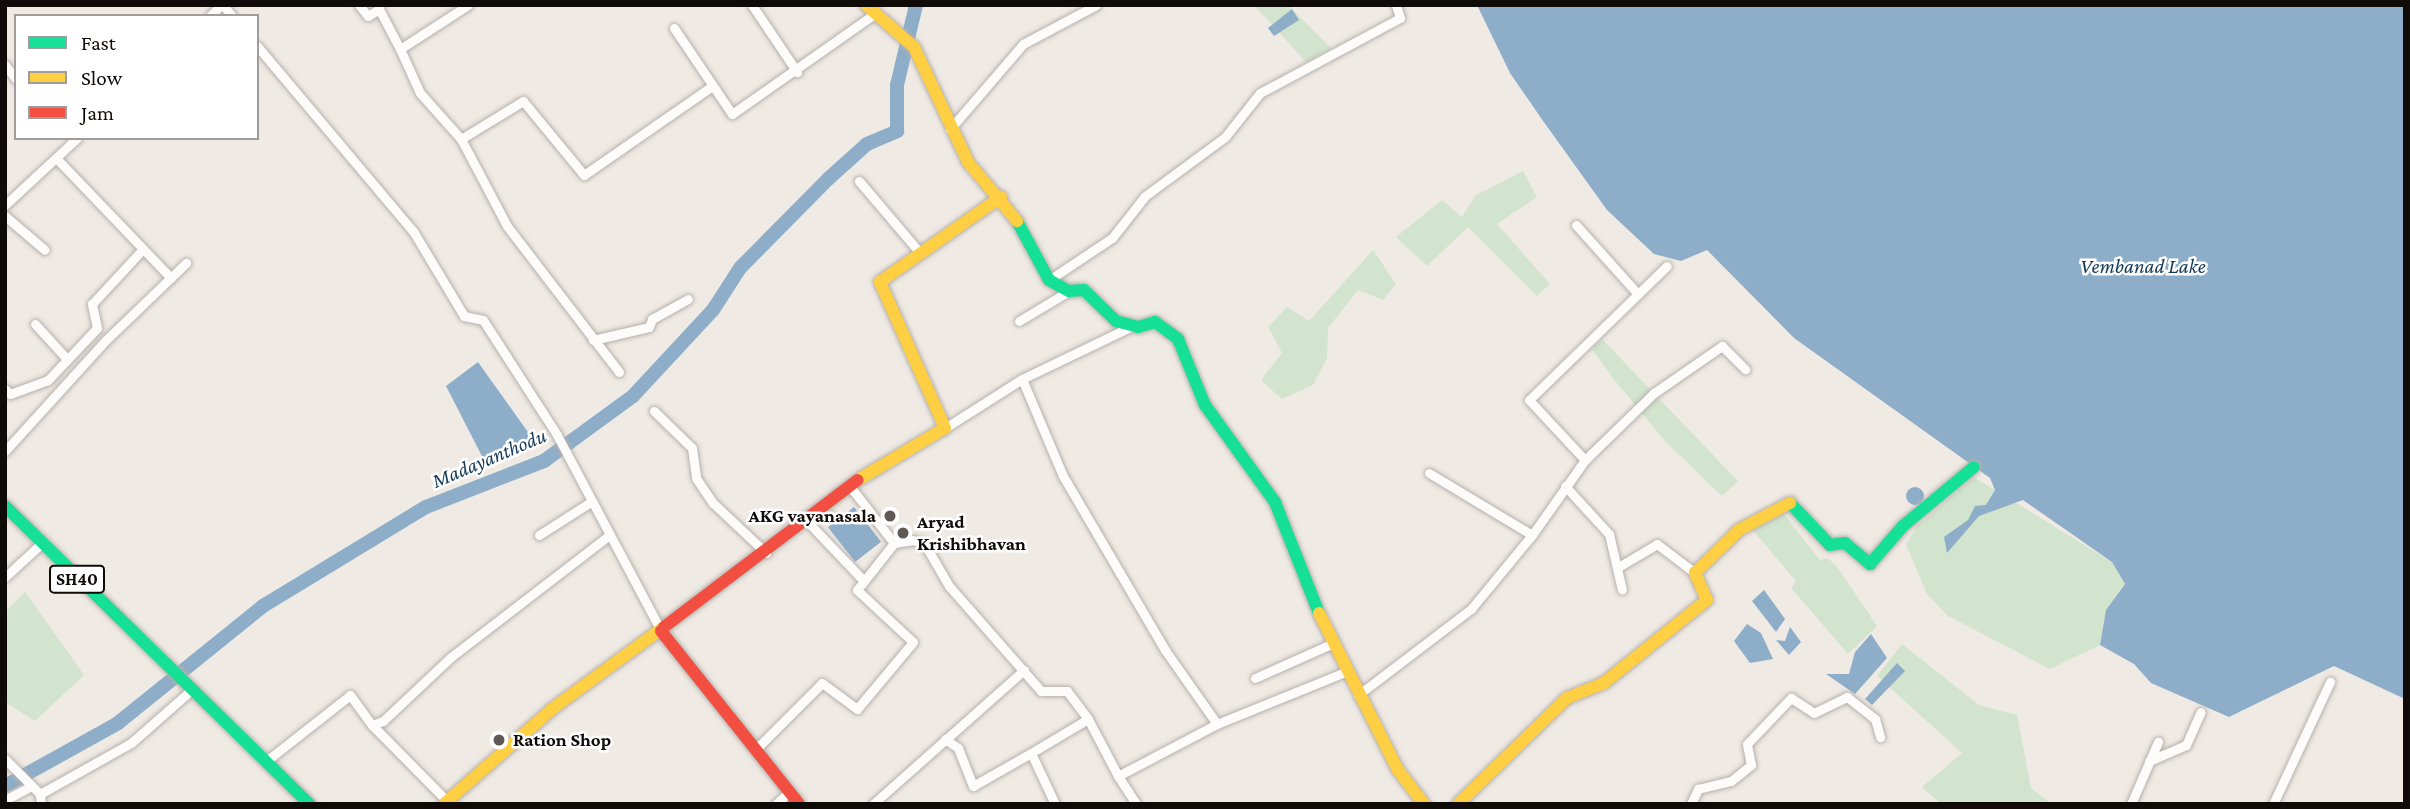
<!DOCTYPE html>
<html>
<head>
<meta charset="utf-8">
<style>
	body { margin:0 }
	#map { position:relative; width:2410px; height:809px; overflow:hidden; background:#f0eae4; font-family:"Crimson Pro",serif }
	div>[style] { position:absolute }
	.green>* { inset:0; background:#d2e4ce }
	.round { border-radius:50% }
	.water>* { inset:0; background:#8dadc8; transform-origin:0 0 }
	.river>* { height:14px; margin:-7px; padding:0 7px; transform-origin:7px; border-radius:7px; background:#8dadc8 }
	.roads { filter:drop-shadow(0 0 2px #b6b1ad) drop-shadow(0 0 2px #b6b1ad) }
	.street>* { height:9px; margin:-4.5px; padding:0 4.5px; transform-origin:4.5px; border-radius:4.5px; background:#fdfcfb }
	.fast>* { height:12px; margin:-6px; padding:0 6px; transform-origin:6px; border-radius:6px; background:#16e098 }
	.slow>* { height:12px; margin:-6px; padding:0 6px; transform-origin:6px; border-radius:6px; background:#ffcf43 }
	.jam>* { height:12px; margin:-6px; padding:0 6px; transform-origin:6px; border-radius:6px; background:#f24e42 }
	.dots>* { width:19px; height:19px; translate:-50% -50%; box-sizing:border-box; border:4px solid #fff; border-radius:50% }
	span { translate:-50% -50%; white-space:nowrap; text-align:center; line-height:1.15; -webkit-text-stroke:5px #fff; paint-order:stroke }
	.shield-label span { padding:2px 5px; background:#fff; border:2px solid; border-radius:5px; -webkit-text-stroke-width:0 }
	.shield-label { font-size:18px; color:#0f0b08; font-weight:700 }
	.poi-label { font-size:19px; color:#0f0b08; font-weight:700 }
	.right { translate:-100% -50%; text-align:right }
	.left { translate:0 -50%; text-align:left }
	.water-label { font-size:21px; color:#153b58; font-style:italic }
	.frame { position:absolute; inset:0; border:7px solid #0f0b08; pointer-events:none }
	.legend { position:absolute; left:14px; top:14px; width:245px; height:126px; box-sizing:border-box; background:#fff; border:2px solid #9f9d9c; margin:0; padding:9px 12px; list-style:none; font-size:21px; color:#0f0b08 }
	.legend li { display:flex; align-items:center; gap:14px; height:35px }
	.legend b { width:35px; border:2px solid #9f9d9c }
</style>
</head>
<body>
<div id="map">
	<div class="green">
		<i style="clip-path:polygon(1254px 5px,1288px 5px,1331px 48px,1306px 62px)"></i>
		<i style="clip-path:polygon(1523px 171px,1537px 197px,1497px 224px,1550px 284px,1537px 296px,1468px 227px,1427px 266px,1396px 237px,1442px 200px,1462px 217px,1476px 195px)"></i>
		<i style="clip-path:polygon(1373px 250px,1396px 284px,1383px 300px,1358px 290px,1328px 328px,1327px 358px,1313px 385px,1282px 399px,1261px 380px,1282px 353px,1268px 327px,1287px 307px,1309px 321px)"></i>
		<i style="clip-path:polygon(1602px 339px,1738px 481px,1722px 496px,1664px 440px,1612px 377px,1592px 349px)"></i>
		<i style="clip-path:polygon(1974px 477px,2112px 562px,2125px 584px,2106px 610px,2100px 645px,2050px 669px,1948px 616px,1927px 594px,1906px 545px,1916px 527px)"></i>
		<i class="round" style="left:822px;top:508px;width:16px;height:16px"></i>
		<i style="clip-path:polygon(1780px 509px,1820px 560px,1828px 558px,1838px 568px,1877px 626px,1848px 654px,1791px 588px,1796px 581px,1751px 528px)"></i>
		<i style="clip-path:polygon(25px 592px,84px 675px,35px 721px,5px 702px,5px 612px)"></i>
		<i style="clip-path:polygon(1902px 644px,1979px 705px,2017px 715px,2031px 788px,2051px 804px,1941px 804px,1922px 787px,1962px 753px,1877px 676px)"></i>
	</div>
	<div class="water">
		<i style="clip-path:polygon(1477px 5px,2405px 5px,2405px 699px,2334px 666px,2229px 717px,2151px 683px,2134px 664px,2100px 645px,2106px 610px,2125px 584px,2112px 562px,2023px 500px,1979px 516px,1947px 553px,1944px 537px,1968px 520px,1975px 506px,1986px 505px,1995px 490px,1990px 478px,1794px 338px,1707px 250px,1681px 261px,1654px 254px,1607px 210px,1541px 118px,1510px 73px)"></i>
		<i style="clip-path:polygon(1292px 9px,1299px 20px,1274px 36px,1268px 28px)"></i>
		<i style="clip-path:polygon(478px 362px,535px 442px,486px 464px,446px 386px)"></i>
		<i class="round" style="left:1906px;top:487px;width:18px;height:18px"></i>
		<i style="left:854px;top:507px;width:44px;height:33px;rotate:52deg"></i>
		<i style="clip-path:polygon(1764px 590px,1785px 619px,1776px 632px,1752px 601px)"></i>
		<i style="clip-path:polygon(1747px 624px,1761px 633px,1773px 659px,1750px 663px,1734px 641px)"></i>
		<i style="clip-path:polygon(1790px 627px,1801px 642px,1789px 655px,1776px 640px,1785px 641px)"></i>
		<i style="clip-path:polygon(1871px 634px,1887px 658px,1855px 694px,1826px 674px,1849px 674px,1855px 652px)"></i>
		<i style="clip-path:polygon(1897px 663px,1905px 671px,1872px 705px,1865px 699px)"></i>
	</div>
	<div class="river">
		<i style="left:5px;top:786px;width:129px;rotate:-29.1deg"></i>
		<i style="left:118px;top:723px;width:186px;rotate:-38.9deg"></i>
		<i style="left:263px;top:606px;width:191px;rotate:-31.3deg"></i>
		<i style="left:426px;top:507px;width:127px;rotate:-21.3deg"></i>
		<i style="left:544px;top:461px;width:110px;rotate:-36.1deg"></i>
		<i style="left:633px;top:396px;width:117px;rotate:-47.1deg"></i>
		<i style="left:713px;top:310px;width:50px;rotate:-57.3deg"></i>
		<i style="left:740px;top:268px;width:125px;rotate:-45.3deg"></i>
		<i style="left:828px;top:179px;width:52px;rotate:-41.9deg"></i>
		<i style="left:867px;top:144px;width:33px;rotate:-23deg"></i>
		<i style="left:897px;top:131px;width:46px;rotate:-90deg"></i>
		<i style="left:897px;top:85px;width:82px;rotate:-76.6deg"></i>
	</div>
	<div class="roads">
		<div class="street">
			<i style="left:223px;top:5px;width:14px;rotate:51deg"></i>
			<i style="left:359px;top:5px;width:14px;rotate:51deg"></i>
			<i style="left:368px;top:16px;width:13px;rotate:-32deg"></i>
			<i style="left:379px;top:9px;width:45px;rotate:62.3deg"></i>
			<i style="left:468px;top:5px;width:81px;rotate:147.1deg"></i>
			<i style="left:400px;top:49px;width:48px;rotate:65.6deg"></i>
			<i style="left:420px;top:93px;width:62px;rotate:48.3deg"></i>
			<i style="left:461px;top:139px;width:98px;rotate:62.1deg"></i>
			<i style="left:507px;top:226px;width:184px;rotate:52.5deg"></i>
			<i style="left:752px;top:5px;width:81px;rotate:56.1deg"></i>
			<i style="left:210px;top:16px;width:16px;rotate:-45deg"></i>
			<i style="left:674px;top:28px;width:104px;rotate:56deg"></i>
			<i style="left:732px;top:114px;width:172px;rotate:-35.1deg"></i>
			<i style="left:257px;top:46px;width:242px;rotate:49.9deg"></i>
			<i style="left:413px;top:231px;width:99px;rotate:59deg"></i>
			<i style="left:464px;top:316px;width:19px;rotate:12deg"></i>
			<i style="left:483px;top:320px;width:137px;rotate:57.2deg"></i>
			<i style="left:557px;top:435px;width:222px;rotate:62deg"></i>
			<i style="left:5px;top:65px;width:18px;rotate:52deg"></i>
			<i style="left:950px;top:129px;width:112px;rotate:-49.3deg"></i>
			<i style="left:1023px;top:44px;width:83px;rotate:-28.1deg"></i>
			<i style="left:461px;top:139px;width:73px;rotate:-31.5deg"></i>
			<i style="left:523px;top:101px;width:96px;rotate:50.5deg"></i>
			<i style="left:584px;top:175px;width:152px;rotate:-34.8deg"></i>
			<i style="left:56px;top:158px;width:166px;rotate:46.2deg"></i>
			<i style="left:859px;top:181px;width:94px;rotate:49.7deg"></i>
			<i style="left:5px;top:205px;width:98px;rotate:-42.9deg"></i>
			<i style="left:5px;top:216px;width:52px;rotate:40.4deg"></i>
			<i style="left:1576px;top:225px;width:93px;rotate:48.1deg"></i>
			<i style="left:1049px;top:280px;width:76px;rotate:-33.7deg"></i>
			<i style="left:1112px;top:238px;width:53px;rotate:-51.8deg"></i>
			<i style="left:1145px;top:196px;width:99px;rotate:-36.4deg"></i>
			<i style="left:1225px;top:137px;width:56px;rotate:-51.5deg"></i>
			<i style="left:1260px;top:93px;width:159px;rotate:-28.2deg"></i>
			<i style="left:1400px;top:18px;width:14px;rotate:-107deg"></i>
			<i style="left:1019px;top:321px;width:58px;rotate:-31deg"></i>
			<i style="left:35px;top:324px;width:47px;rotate:47.6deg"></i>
			<i style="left:593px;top:340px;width:57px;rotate:-13.1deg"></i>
			<i style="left:649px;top:327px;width:9px;rotate:-69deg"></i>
			<i style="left:652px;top:319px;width:41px;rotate:-29.1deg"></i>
			<i style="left:1022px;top:379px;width:105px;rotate:67.1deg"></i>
			<i style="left:1063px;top:476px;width:202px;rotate:59.6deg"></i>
			<i style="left:1165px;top:650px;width:90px;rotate:54.9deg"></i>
			<i style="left:5px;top:389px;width:7px;rotate:45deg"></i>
			<i style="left:10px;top:394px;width:40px;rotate:-20.2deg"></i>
			<i style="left:48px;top:380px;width:71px;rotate:-46.7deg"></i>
			<i style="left:97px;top:328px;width:25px;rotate:-102deg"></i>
			<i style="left:92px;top:304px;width:75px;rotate:-47.2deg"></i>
			<i style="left:654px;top:411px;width:53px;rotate:44.2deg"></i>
			<i style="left:692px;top:448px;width:30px;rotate:82deg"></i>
			<i style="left:696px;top:478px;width:30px;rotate:56deg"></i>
			<i style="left:713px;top:503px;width:73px;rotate:43.3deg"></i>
			<i style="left:945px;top:428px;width:91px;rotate:-32.5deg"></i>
			<i style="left:1022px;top:379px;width:122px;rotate:-25.7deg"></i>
			<i style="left:5px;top:451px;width:151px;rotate:-47.7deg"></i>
			<i style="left:107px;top:339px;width:110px;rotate:-43.9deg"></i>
			<i style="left:1585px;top:460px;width:96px;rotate:-44.2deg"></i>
			<i style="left:1654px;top:393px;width:83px;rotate:-34.7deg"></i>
			<i style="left:1722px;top:346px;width:33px;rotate:45deg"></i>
			<i style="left:1429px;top:473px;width:120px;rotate:31deg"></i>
			<i style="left:849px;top:485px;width:73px;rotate:52.2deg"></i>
			<i style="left:1565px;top:486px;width:65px;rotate:47.5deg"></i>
			<i style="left:1609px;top:534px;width:57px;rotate:76.9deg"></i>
			<i style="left:804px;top:518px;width:84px;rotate:46.4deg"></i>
			<i style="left:539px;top:535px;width:59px;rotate:-32.6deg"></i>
			<i style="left:1620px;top:566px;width:43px;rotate:-30.7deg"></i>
			<i style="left:1657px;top:544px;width:48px;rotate:37.3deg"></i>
			<i style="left:5px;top:577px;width:50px;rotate:-42.6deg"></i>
			<i style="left:1255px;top:678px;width:83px;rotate:-24.1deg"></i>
			<i style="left:1358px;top:695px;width:142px;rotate:-37.3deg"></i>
			<i style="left:1471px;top:609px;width:96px;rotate:-50.5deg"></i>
			<i style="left:1532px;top:535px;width:92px;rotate:-54.8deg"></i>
			<i style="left:1585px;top:460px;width:82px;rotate:-133deg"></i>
			<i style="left:1529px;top:400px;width:192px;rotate:-44.2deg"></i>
			<i style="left:372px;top:725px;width:107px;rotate:45.4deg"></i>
			<i style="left:945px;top:739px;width:16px;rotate:35deg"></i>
			<i style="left:958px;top:748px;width:41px;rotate:68.5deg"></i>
			<i style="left:973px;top:786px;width:67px;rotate:-29.6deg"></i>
			<i style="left:756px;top:749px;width:93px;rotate:-45deg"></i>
			<i style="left:822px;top:683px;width:44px;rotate:36.6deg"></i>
			<i style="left:857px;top:709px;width:87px;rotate:-50.1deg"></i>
			<i style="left:913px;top:642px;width:76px;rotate:-137.1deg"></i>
			<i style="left:857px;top:590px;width:60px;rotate:-51.8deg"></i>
			<i style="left:894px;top:543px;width:18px;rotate:-9deg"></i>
			<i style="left:912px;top:540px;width:12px;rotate:14deg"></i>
			<i style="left:924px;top:543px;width:50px;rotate:59.8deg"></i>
			<i style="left:949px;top:586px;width:140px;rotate:48.8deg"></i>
			<i style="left:1041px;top:691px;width:26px"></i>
			<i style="left:1067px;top:691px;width:35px;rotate:53deg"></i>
			<i style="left:5px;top:759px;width:49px;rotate:45deg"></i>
			<i style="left:2149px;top:761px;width:40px;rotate:-23.4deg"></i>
			<i style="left:2186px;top:745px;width:36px;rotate:-66deg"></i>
			<i style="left:265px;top:762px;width:108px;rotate:-38.2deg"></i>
			<i style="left:350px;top:695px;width:37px;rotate:54deg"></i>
			<i style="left:372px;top:725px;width:12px;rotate:-20deg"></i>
			<i style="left:383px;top:721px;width:93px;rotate:-43.3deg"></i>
			<i style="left:451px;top:657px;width:198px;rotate:-37.6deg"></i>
			<i style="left:1118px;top:776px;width:33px;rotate:57deg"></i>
			<i style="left:5px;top:800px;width:30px;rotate:-28deg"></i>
			<i style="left:41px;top:804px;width:10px;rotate:-96deg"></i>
			<i style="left:40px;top:794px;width:104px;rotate:-29.3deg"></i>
			<i style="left:131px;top:743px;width:79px;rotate:-41.4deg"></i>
			<i style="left:776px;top:804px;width:19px;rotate:-43deg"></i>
			<i style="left:873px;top:804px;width:202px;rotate:-41.6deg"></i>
			<i style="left:1055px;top:804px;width:56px;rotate:-115.2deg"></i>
			<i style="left:1031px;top:753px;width:66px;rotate:-30.8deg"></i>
			<i style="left:1088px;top:719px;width:64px;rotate:62.2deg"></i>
			<i style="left:1118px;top:776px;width:112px;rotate:-27.7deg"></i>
			<i style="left:1217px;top:724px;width:138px;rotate:-22.1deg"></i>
			<i style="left:1691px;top:804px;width:17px;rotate:-65deg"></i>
			<i style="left:1698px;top:789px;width:34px;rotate:-14deg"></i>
			<i style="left:1731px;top:781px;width:26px;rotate:-39deg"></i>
			<i style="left:1751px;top:765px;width:21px;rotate:-101deg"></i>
			<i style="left:1747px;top:744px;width:64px;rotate:-46.3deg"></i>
			<i style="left:1791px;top:698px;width:27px;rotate:33deg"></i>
			<i style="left:1814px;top:713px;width:37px;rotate:-26deg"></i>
			<i style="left:1847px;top:697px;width:36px;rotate:38deg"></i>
			<i style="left:1875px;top:719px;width:19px;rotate:74deg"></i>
			<i style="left:2131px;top:804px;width:68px;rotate:-66.5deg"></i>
			<i style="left:2273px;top:804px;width:135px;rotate:-65deg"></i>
		</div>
		<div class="fast">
			<i style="left:1017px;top:221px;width:67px;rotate:61.5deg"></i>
			<i style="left:1049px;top:280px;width:23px;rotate:29deg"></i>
			<i style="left:1069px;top:291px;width:15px;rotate:-4deg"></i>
			<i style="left:1084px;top:290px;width:45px;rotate:44.1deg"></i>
			<i style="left:1116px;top:321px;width:23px;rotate:15deg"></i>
			<i style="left:1138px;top:327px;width:18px;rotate:-16deg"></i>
			<i style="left:1155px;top:322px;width:29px;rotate:36deg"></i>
			<i style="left:1178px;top:339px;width:71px;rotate:67.8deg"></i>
			<i style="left:1205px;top:405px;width:120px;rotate:54.2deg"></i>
			<i style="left:1275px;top:502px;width:119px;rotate:68.4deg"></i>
			<i style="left:1790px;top:503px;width:58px;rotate:46.4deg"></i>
			<i style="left:1830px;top:545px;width:15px;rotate:-8deg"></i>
			<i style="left:1845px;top:543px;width:33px;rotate:40deg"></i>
			<i style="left:1870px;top:564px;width:50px;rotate:-49deg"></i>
			<i style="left:1903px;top:526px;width:92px;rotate:-39.7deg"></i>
			<i style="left:5px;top:506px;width:426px;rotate:44.4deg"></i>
		</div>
		<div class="slow">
			<i style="left:866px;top:5px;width:64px;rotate:41.2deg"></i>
			<i style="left:914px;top:47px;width:127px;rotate:64.8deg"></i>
			<i style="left:968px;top:162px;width:77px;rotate:50.3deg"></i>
			<i style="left:858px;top:480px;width:101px;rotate:-30.9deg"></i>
			<i style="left:945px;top:428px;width:160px;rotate:-114deg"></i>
			<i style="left:880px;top:282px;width:148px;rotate:-35.1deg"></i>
			<i style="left:1319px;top:613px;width:176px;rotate:63.3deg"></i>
			<i style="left:1398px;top:770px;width:43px;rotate:52.6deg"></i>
			<i style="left:444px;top:804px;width:144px;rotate:-41.3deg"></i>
			<i style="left:552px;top:709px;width:139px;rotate:-36.2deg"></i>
			<i style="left:1458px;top:804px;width:152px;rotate:-44.2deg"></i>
			<i style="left:1567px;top:698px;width:40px;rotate:-22deg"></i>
			<i style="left:1604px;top:683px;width:132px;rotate:-38.9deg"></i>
			<i style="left:1707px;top:600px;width:30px;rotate:-114deg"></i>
			<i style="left:1695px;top:573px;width:62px;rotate:-44.3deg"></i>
			<i style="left:1739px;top:530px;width:58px;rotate:-27.9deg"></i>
		</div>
		<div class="jam">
			<i style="left:664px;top:627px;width:243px;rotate:-37.2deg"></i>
			<i style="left:661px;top:631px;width:221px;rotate:51.4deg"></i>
		</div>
	</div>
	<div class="dots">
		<i style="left:890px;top:516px;background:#5e5955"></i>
		<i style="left:903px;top:533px;background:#5e5955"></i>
		<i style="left:499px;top:740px;background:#5e5955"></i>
	</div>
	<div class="shield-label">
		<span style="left:77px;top:579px">SH40</span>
	</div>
	<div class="poi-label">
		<span class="right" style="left:876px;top:516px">AKG vayanasala</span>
		<span class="left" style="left:917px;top:533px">Aryad<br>Krishibhavan</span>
		<span class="left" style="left:513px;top:740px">Ration Shop</span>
	</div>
	<div class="water-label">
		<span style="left:2143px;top:266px">Vembanad Lake</span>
		<span style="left:489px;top:458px;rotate:-23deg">Madayanthodu</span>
	</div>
	<div class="frame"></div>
	<ul class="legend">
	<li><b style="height:9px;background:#16e098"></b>Fast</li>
	<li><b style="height:9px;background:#ffcf43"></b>Slow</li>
	<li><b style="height:9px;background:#f24e42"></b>Jam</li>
	</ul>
</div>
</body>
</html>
